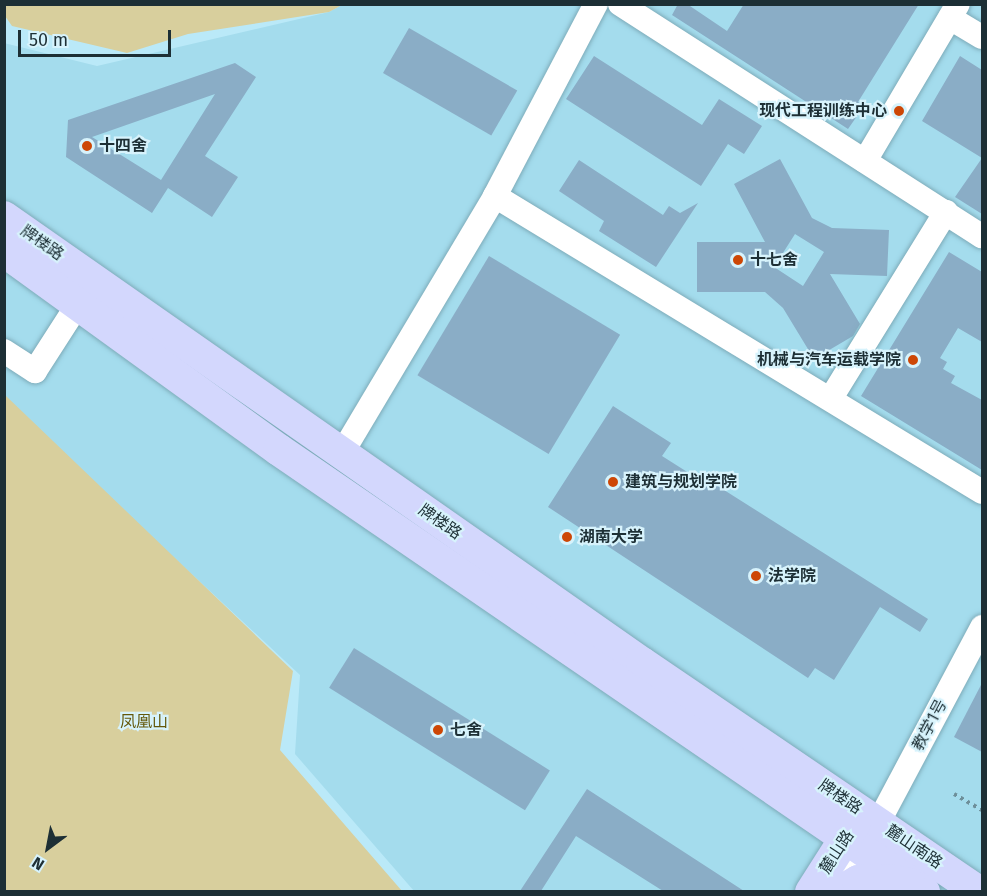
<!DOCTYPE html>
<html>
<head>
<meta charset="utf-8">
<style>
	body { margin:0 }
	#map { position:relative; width:987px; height:896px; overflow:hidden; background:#bae9f8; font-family:"Fira Sans","Noto Sans SC",sans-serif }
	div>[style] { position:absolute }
	.built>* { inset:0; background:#a4dced }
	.green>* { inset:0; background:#d8cf9d }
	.building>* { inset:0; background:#8aadc6; transform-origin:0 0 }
	.path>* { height:4px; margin-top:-2px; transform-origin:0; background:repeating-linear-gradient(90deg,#6e8f9a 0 3px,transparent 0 7.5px) }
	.roads { filter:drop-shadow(0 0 2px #7dabb9) drop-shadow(0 0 2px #7dabb9) }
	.minor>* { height:24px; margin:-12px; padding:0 12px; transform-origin:12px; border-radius:12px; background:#fff }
	.major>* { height:32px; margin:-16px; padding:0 16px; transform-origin:16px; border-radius:16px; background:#d3d7fd }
	.dots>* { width:16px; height:16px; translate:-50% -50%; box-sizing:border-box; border:3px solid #d7f3fc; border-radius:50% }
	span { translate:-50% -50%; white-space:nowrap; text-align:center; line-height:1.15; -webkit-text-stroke:4.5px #d7f3fc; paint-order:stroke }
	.poi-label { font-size:16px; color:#1d2f35; font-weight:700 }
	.right { translate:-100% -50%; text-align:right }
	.left { translate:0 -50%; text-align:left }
	.street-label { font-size:16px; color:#1d2f35 }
	.park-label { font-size:16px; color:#64580a }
	.frame { position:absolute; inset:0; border:6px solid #1d2f35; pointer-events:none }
	.north { position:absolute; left:18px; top:818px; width:60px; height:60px; -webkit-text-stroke:4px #d7f3fc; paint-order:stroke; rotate:212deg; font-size:16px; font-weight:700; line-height:24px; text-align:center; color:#1d2f35 }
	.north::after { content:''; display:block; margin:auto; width:21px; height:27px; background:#1d2f35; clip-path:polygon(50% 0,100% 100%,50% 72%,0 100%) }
	.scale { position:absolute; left:18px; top:30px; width:153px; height:27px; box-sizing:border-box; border:3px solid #1d2f35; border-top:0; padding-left:8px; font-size:18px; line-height:21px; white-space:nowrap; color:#1d2f35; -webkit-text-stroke:4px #d7f3fc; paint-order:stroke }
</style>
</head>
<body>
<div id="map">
	<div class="built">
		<i style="clip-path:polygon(342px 5px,982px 5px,982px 891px,414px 891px,295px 754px,300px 675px,5px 400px,4px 43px,97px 66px,329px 12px)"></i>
	</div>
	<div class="green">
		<i style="clip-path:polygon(5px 4px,342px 4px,342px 5px,329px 12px,188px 34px,127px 53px,12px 26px,5px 16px)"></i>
		<i style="clip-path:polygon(5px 395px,293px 671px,280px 750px,402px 891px,5px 891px)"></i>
	</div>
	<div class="building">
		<i style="clip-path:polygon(678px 4px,687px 4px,727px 31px,744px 4px,919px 4px,858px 102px,864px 106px,848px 129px,672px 15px)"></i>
		<i style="left:409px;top:28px;width:125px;height:52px;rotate:30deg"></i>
		<i style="clip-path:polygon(594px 56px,702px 125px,719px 99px,762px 126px,744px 154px,728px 144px,701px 186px,566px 99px)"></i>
		<i style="clip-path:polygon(960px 56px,982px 70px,982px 214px,955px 197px,982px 158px,922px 121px)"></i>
		<i style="clip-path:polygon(evenodd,235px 63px,256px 77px,205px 156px,238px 177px,212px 217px,168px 188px,152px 213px,66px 157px,68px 120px,235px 63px,215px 94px,161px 180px,92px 137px,215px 94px)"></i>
		<i style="clip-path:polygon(evenodd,780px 159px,812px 218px,832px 228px,889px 230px,887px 276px,830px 274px,860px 324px,853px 336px,814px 359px,783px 308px,765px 292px,697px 292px,697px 242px,765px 242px,734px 184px,780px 159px,795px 234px,824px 252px,803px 286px,774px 267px,795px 234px)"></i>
		<i style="clip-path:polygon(579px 160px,663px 215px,669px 206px,680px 213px,698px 203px,656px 267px,599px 231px,604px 221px,559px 191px)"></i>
		<i style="clip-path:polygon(949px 252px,982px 272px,982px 342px,958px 328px,940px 358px,947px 362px,943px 369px,955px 376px,951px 383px,982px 400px,982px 470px,861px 396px)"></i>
		<i style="left:489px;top:256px;width:153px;height:139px;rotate:31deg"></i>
		<i style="clip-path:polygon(613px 406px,671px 443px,662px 456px,692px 475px,694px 471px,928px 619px,920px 632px,880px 607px,834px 680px,815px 668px,808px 678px,548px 507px)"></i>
		<i style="left:354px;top:648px;width:231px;height:47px;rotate:32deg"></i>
		<i style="clip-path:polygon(982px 683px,982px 752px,954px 737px)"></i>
		<i style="clip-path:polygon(587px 789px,744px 891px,663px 891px,576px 836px,541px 891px,520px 891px)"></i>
	</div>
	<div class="path">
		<i style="left:954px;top:794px;width:32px;rotate:30deg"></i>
	</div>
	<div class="roads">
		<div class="minor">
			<i style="left:620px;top:4px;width:430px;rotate:32.7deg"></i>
			<i style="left:950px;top:18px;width:37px;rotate:31deg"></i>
			<i style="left:865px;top:161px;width:182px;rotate:-59.4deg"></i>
			<i style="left:495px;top:196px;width:570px;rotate:31.29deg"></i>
			<i style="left:4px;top:351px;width:37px;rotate:33deg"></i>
			<i style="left:35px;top:371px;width:80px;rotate:-57.3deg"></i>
			<i style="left:831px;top:398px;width:219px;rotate:-58.3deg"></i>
			<i style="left:342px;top:453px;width:299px;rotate:-59.2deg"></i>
			<i style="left:495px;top:196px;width:217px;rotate:-62.3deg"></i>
			<i style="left:833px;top:892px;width:82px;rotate:-56.9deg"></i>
			<i style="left:878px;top:823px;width:222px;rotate:-62deg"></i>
		</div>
		<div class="major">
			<i style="left:4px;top:217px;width:778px;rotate:34.96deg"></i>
			<i style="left:642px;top:663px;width:407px;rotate:34.2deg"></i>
			<i style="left:4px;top:251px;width:339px;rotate:35.9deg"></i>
			<i style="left:279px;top:450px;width:782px;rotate:34.42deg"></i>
			<i style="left:811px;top:892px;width:82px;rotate:-57.5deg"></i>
			<i style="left:839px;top:892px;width:22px;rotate:-30deg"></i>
			<i style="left:858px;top:881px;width:31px;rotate:-2deg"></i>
			<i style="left:889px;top:880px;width:21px;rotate:11deg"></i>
		</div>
	</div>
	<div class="dots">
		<i style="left:899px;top:111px;background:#cd4706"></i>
		<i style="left:87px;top:146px;background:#cd4706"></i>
		<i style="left:738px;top:260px;background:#cd4706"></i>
		<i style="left:913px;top:360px;background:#cd4706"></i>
		<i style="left:613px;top:482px;background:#cd4706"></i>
		<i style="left:567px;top:537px;background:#cd4706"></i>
		<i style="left:756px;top:576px;background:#cd4706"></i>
		<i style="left:438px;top:730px;background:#cd4706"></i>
	</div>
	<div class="poi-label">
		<span class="right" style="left:887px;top:111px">现代工程训练中心</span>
		<span class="left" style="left:99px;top:146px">十四舍</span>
		<span class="left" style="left:750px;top:260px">十七舍</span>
		<span class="right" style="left:901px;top:360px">机械与汽车运载学院</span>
		<span class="left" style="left:625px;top:482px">建筑与规划学院</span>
		<span class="left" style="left:579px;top:537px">湖南大学</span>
		<span class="left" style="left:768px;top:576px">法学院</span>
		<span class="left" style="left:450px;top:730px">七舍</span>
	</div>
	<div class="street-label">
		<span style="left:42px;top:243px;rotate:35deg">牌楼路</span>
		<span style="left:440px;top:522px;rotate:35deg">牌楼路</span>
		<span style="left:930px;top:725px;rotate:-62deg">教学1号</span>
		<span style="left:840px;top:797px;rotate:34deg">牌楼路</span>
		<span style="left:914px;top:847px;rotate:34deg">麓山南路</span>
		<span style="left:837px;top:852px;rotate:-57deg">麓山路</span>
	</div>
	<div class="park-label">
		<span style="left:144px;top:722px">凤凰山</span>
	</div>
	<div class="frame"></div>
	<div class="north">N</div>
	<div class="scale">50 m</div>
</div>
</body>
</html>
